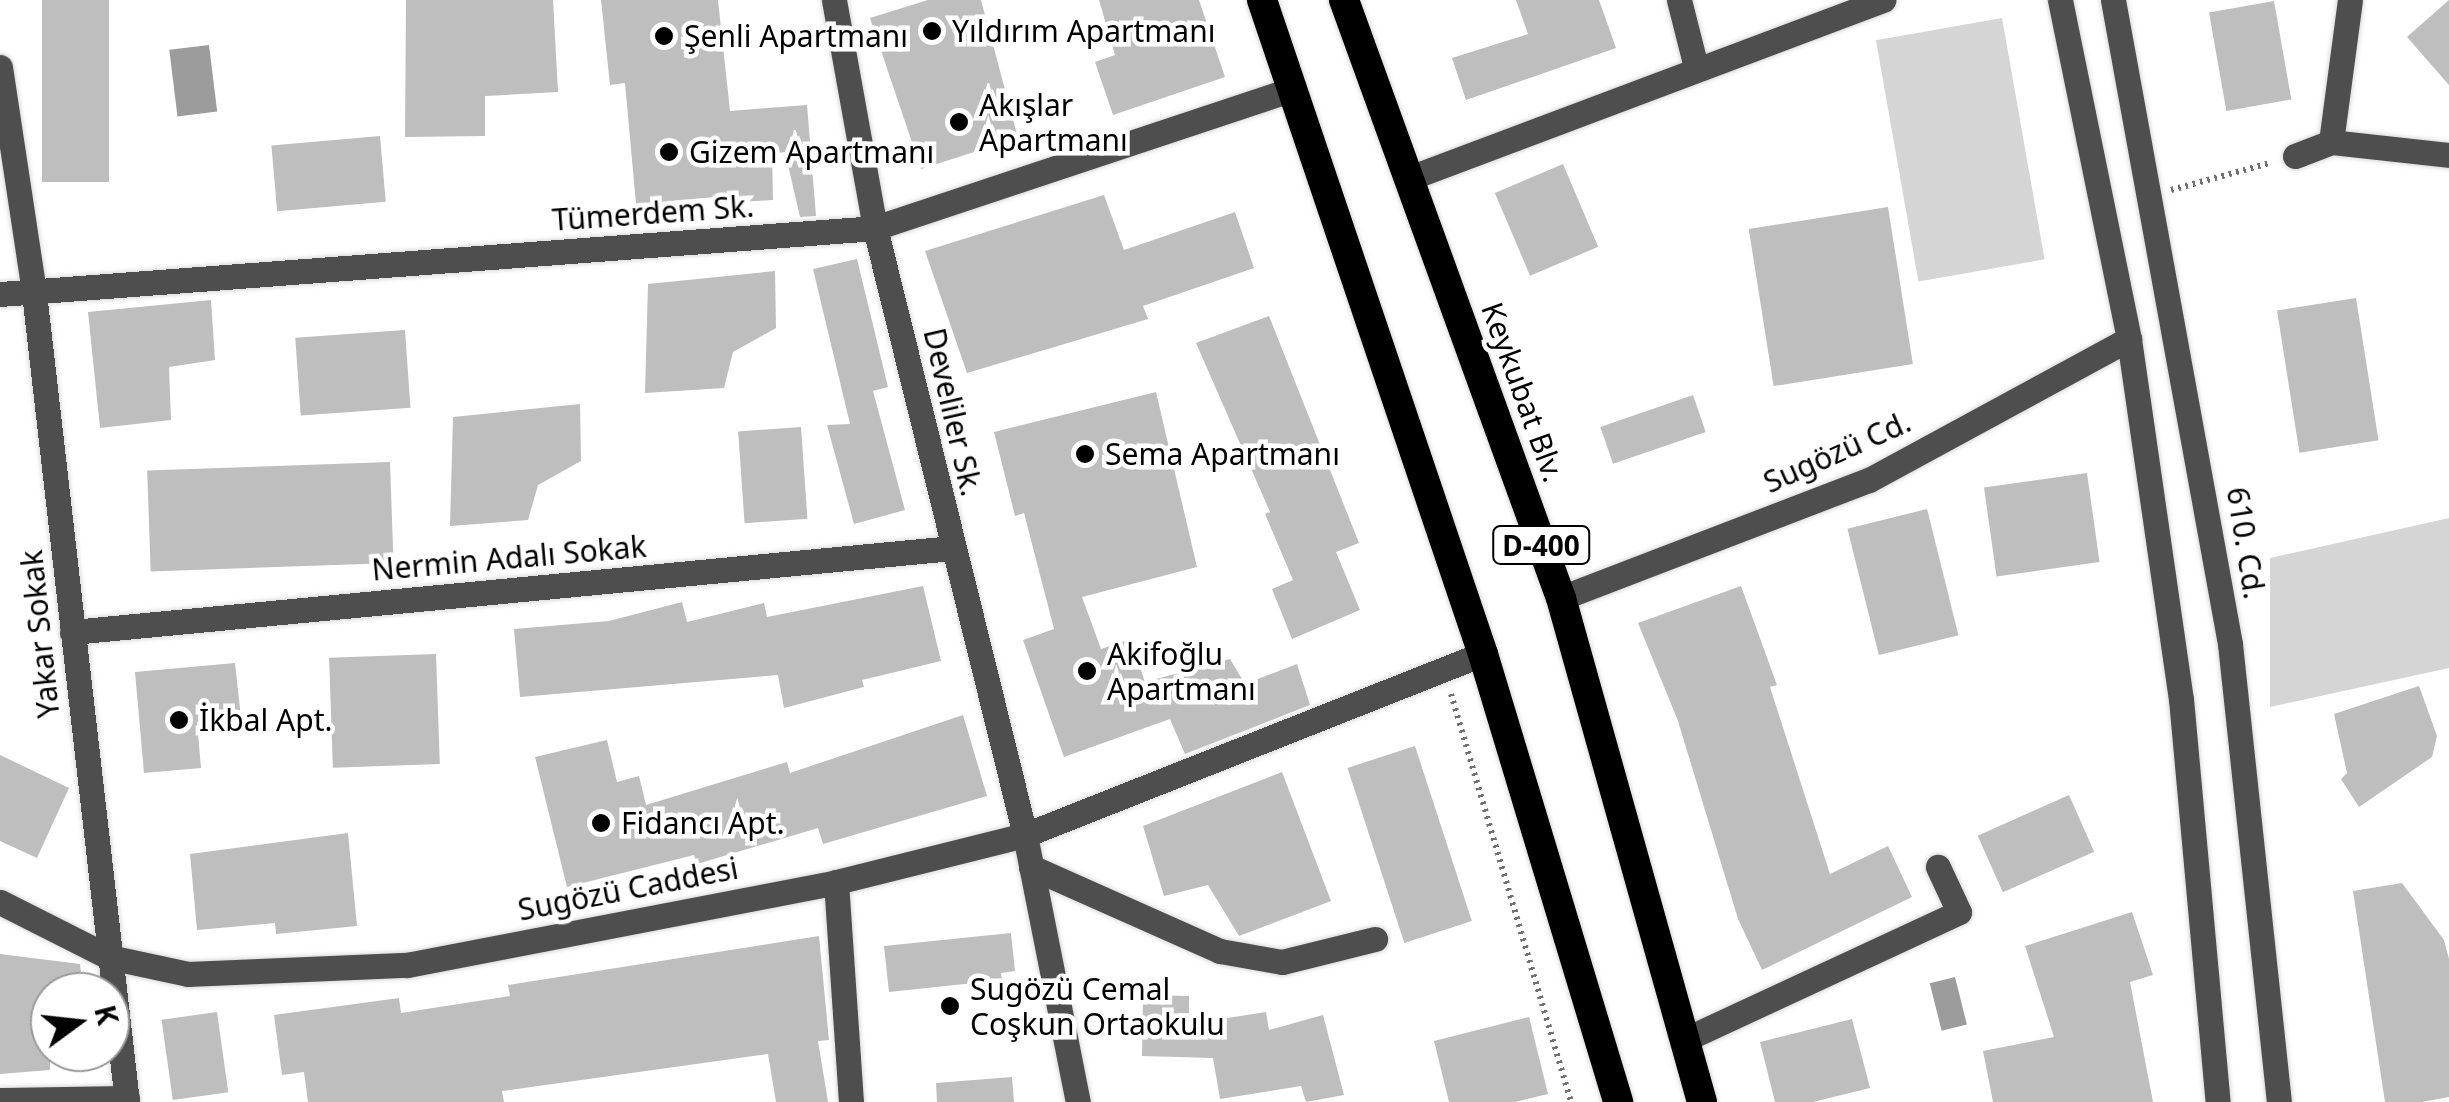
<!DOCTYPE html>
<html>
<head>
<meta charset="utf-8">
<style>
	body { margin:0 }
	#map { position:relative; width:2449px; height:1102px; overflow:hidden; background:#fff; font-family:"Noto Sans",sans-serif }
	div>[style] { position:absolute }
	.green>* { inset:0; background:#d5d5d5; transform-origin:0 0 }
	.water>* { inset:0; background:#9c9c9c; transform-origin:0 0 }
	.building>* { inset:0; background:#bebebe; transform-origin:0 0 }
	.path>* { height:6px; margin-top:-3px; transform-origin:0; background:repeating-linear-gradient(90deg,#707070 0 2.5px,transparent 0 7.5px) }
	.roads { filter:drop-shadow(0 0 2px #dbdbdb) drop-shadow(0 0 2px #dbdbdb) }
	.minor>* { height:25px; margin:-12.5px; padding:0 12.5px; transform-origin:12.5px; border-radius:12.5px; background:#4e4e4e }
	.highway>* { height:30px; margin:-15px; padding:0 15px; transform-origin:15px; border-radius:15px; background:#000 }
	.dots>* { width:28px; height:28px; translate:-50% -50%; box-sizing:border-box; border:5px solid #fff; border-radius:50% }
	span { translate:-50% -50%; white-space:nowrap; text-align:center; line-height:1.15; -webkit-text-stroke:9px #fff; paint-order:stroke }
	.shield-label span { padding:2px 8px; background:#fff; border:2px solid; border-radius:8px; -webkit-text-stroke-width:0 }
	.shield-label { font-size:28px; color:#000; font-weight:700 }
	.poi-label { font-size:30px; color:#000 }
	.left { translate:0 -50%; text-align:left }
	.street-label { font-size:30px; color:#000 }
	.north { position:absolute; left:30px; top:972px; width:100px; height:100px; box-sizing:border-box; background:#fff; border:2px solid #999; border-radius:50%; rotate:75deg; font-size:28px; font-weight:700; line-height:40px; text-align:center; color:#000 }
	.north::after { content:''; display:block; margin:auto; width:35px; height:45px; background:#000; clip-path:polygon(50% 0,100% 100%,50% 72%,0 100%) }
</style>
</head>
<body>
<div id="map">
	<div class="green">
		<i style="left:2002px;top:18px;width:245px;height:128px;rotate:80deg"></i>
		<i style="clip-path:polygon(2449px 518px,2449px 668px,2270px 707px,2270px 558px)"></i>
	</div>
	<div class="water">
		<i style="left:209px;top:45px;width:67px;height:40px;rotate:83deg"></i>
		<i style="left:1955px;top:977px;width:49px;height:26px;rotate:76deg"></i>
	</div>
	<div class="building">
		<i style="left:42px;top:0;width:67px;height:182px"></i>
		<i style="clip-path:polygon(406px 0,553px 0,558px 92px,485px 96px,485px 136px,405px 137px)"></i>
		<i style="clip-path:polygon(601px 0,718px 0,730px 111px,807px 105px,816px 216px,800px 217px,785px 152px,772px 154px,773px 200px,739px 202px,739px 195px,636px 204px,625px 83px,610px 85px)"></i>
		<i style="clip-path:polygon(928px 0,981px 0,1018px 138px,921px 169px,870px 18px)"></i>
		<i style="clip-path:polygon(1099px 0,1199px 0,1225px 77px,1113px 115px,1095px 62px,1115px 55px)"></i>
		<i style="clip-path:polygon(1516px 0,1599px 0,1616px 48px,1466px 100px,1452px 58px,1528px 34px)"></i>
		<i style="clip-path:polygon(2449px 0,2449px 85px,2407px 37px)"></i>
		<i style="left:2274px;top:1px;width:100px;height:66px;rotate:80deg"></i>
		<i style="left:380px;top:136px;width:66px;height:109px;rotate:85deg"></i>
		<i style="left:1563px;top:164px;width:90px;height:74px;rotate:67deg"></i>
		<i style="clip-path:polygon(1104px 195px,1124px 250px,1235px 212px,1254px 268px,1143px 306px,1148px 319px,967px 373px,925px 251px)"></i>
		<i style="left:1888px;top:207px;width:159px;height:141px;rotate:81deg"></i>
		<i style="clip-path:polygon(857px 259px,888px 387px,873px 391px,905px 510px,854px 524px,827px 425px,850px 424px,813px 269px)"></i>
		<i style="clip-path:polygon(775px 271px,776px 328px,733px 352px,724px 388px,645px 393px,648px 284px)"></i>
		<i style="left:2356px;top:298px;width:144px;height:80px;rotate:81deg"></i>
		<i style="clip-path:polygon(211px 300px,215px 360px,169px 367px,171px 420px,100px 428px,88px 312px)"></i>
		<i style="clip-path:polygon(1269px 316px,1359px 543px,1336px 552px,1360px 610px,1292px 639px,1272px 589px,1293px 580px,1265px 514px,1270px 512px,1196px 343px)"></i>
		<i style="left:405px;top:330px;width:78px;height:110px;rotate:86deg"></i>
		<i style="clip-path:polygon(1156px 392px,1197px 567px,1082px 597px,1101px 649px,1130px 639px,1145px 682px,1230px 659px,1245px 684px,1297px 664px,1310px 705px,1185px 754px,1170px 719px,1064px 757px,1023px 640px,1054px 629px,1024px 513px,1015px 516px,994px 432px)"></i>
		<i style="left:1693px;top:395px;width:39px;height:98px;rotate:71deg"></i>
		<i style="clip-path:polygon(580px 404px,581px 461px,538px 485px,528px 520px,450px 526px,453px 417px)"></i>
		<i style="left:801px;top:427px;width:92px;height:63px;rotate:86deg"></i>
		<i style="left:390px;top:462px;width:101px;height:243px;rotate:88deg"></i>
		<i style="left:2087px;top:473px;width:90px;height:104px;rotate:82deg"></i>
		<i style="left:1927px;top:509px;width:130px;height:82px;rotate:76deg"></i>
		<i style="clip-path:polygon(923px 586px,941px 661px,862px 680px,864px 687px,784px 708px,778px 675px,520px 697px,514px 629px,609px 621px,682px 602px,687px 622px,764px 603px,767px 617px)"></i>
		<i style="clip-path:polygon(1741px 586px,1777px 685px,1770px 687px,1830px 874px,1888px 846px,1912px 897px,1762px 970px,1738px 919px,1678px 721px,1638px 623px)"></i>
		<i style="left:436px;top:654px;width:110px;height:107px;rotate:88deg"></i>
		<i style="clip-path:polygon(235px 663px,241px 718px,197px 722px,201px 768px,144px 773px,135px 672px)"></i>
		<i style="clip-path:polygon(2419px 686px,2437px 736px,2432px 757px,2359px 807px,2341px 779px,2347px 773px,2334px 714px)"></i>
		<i style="clip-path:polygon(963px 715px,987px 796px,823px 844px,818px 828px,697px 864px,694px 855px,567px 887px,535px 757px,607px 740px,617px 782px,639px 776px,646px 805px,787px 762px,790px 773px)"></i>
		<i style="left:1415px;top:746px;width:184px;height:71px;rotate:72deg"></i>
		<i style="clip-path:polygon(0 755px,69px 788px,37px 858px,0 841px)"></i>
		<i style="clip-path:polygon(1282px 772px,1331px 901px,1239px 936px,1208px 885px,1164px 896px,1143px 826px)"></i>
		<i style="left:2069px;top:795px;width:62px;height:100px;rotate:66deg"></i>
		<i style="clip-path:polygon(348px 833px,357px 926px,276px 934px,275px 923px,197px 930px,190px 854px)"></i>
		<i style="clip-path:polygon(2402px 883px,2444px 940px,2449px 959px,2449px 1097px,2422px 1102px,2385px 1102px,2353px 891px)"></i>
		<i style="clip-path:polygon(2132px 912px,2153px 975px,2130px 982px,2153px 1102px,1993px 1102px,1983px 1051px,2054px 1037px,2025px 946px)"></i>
		<i style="clip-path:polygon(1011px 933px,1015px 971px,1001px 973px,1002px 980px,889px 992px,884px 946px)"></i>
		<i style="clip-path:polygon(819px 936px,829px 1040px,818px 1041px,828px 1102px,776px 1102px,768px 1054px,502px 1091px,504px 1102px,308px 1102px,304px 1072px,282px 1075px,274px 1015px,399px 998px,401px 1013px,510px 996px,508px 985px)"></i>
		<i style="clip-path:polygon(0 954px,80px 964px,83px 992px,50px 992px,50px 1070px,0 1074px)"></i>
		<i style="clip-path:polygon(1143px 995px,1189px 996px,1189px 1024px,1266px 1012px,1269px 1030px,1323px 1015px,1344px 1095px,1306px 1102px,1301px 1086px,1220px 1099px,1213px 1058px,1142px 1056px)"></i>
		<i style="left:217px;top:1012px;width:81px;height:56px;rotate:82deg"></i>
		<i style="clip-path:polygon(1529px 1017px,1548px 1094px,1515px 1102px,1449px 1102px,1434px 1041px)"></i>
		<i style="clip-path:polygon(1852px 1019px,1870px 1088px,1813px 1102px,1775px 1102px,1760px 1042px)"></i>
		<i style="clip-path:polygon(1012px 1077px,1014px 1102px,937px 1102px,936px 1083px)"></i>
	</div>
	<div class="path">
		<i style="left:2171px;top:190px;width:103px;rotate:-15.3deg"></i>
		<i style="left:1451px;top:694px;width:425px;rotate:73.6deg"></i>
	</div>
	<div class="roads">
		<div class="minor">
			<i style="left:834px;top:0;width:232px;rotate:79.8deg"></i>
			<i style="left:875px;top:228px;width:625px;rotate:76.12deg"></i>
			<i style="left:1025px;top:835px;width:272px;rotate:78.8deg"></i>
			<i style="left:1679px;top:0;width:69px;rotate:75.8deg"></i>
			<i style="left:2060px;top:0;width:346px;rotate:78.5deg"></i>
			<i style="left:2129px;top:339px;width:364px;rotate:81.8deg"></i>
			<i style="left:2181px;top:699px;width:405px;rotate:84.8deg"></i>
			<i style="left:2113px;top:0;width:655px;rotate:79.7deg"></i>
			<i style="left:2230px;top:644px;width:461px;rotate:83.9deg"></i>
			<i style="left:0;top:67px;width:229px;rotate:81.4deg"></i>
			<i style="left:34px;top:293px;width:814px;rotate:83.44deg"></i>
			<i style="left:2331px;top:142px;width:143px;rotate:-82.4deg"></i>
			<i style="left:2295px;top:156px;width:39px;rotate:-21deg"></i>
			<i style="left:2331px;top:142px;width:119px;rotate:6.3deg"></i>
			<i style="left:1407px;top:179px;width:509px;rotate:-20.61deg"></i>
			<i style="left:0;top:294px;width:877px;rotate:-4.31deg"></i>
			<i style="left:875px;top:228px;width:437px;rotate:-18.4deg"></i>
			<i style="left:1561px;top:598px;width:330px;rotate:-21deg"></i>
			<i style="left:1869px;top:480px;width:296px;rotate:-28.5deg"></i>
			<i style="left:72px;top:632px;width:884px;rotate:-5.45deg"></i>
			<i style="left:1031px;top:867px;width:207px;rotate:24deg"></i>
			<i style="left:1220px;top:951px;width:63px;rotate:10.1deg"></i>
			<i style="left:1282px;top:962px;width:96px;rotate:-13.9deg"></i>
			<i style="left:836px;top:882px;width:221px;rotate:86.1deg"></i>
			<i style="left:0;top:902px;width:122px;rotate:26.8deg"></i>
			<i style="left:109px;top:957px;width:81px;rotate:12.1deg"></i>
			<i style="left:188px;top:974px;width:219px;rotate:-2.4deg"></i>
			<i style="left:407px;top:965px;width:437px;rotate:-10.9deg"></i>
			<i style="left:836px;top:882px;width:195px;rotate:-14deg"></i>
			<i style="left:1025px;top:835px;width:492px;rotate:-21.6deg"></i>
			<i style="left:1686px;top:1039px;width:301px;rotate:-24.9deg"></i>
			<i style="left:1959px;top:912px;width:50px;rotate:-115deg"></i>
			<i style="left:0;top:1100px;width:127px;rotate:-0.9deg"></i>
		</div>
		<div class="highway">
			<i style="left:1262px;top:0;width:690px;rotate:71.33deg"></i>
			<i style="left:1483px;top:654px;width:468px;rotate:73.2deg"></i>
			<i style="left:1344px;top:0;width:636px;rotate:70.06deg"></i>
			<i style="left:1561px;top:598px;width:523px;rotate:74.37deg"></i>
		</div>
	</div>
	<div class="dots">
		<i style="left:932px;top:31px;background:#000"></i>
		<i style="left:664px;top:36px;background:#000"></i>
		<i style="left:959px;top:122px;background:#000"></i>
		<i style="left:669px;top:152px;background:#000"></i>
		<i style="left:1085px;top:454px;background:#000"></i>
		<i style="left:1087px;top:671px;background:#000"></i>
		<i style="left:179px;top:720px;background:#000"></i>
		<i style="left:601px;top:823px;background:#000"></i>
		<i style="left:950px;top:1006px;background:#000"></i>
	</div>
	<div class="shield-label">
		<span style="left:1541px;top:545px">D-400</span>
	</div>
	<div class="poi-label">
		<span class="left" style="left:952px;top:31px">Yıldırım Apartmanı</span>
		<span class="left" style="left:684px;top:36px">Şenli Apartmanı</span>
		<span class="left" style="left:979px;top:122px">Akışlar<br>Apartmanı</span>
		<span class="left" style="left:689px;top:152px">Gizem Apartmanı</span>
		<span class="left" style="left:1105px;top:454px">Sema Apartmanı</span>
		<span class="left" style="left:1107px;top:671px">Akifoğlu<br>Apartmanı</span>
		<span class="left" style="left:199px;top:720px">İkbal Apt.</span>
		<span class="left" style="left:621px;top:823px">Fidancı Apt.</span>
		<span class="left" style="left:970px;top:1006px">Sugözü Cemal<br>Coşkun Ortaokulu</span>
	</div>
	<div class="street-label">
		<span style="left:653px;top:213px;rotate:-4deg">Tümerdem Sk.</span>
		<span style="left:1523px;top:392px;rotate:70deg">Keykubat Blv.</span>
		<span style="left:953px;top:412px;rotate:77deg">Develiler Sk.</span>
		<span style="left:1837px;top:452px;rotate:-24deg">Sugözü Cd.</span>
		<span style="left:2246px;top:543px;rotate:81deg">610. Cd.</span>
		<span style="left:509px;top:558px;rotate:-5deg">Nermin Adalı Sokak</span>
		<span style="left:40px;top:634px;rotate:-96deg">Yakar Sokak</span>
		<span style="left:628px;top:889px;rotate:-11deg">Sugözü Caddesi</span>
	</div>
	<div class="north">K</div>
</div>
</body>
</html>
